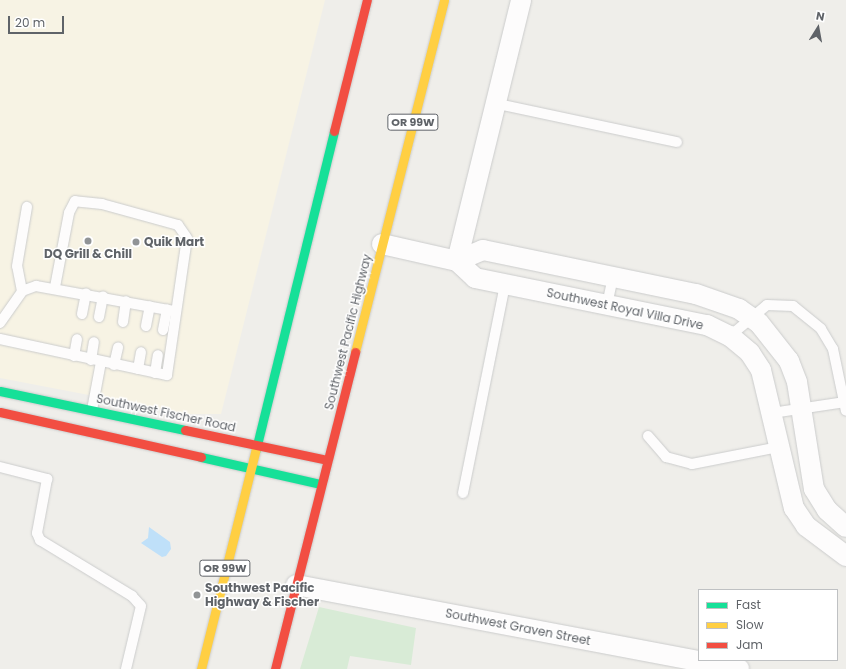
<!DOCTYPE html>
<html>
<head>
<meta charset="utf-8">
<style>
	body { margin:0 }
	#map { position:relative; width:846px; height:669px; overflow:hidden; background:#efeeea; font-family:Poppins,sans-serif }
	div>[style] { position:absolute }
	.commercial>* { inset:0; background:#f7f3e4 }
	.green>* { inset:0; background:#d8ebd6 }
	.water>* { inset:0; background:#bfe0f9 }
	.roads { filter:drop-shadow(0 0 1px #cbcccc) drop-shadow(0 0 1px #cbcccc) }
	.lane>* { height:10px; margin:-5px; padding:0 5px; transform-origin:5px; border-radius:5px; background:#fdfcfc }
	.street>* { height:20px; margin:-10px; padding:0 10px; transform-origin:10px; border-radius:10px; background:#fdfcfc }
	.fast>* { height:9px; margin:-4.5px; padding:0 4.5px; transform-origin:4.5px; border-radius:4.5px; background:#16e098 }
	.slow>* { height:9px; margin:-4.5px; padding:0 4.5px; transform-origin:4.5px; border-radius:4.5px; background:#ffcf43 }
	.jam>* { height:9px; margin:-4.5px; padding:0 4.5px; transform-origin:4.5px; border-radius:4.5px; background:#f24e42 }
	.dots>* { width:11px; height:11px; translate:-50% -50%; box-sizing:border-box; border:2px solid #fff; border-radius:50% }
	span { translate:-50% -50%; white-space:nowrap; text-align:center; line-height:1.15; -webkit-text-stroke:3px #fff; paint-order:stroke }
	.shield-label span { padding:1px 3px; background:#fff; border:1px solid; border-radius:3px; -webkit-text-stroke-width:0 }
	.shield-label { font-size:11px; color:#5f6368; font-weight:700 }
	.poi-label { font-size:12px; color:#5f6368; font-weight:700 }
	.left { translate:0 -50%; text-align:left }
	.street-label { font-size:12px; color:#5f6368 }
	.legend { position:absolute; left:698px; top:589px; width:140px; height:72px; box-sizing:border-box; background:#fff; border:1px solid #bfc1c3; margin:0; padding:5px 7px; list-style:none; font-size:12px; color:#5f6368 }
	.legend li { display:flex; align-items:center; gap:8px; height:20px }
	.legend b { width:20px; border:1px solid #bfc1c3 }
	.north { position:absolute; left:798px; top:8px; width:40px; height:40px; -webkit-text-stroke:3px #fff; paint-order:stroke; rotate:11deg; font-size:11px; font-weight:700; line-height:16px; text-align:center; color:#5f6368 }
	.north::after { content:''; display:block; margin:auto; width:14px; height:18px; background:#5f6368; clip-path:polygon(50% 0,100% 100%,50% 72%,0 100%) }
	.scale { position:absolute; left:8px; top:16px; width:56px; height:18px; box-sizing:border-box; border:2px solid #5f6368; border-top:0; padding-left:5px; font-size:12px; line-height:14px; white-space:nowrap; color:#5f6368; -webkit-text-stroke:3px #fff; paint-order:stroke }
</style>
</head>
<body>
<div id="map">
	<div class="commercial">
		<i style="clip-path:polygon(0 0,325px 0,221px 414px,188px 414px,0 378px)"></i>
	</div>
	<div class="green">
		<i style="clip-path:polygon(319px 607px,416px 628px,411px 665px,350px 656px,347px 669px,300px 669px)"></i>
	</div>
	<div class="water">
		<i style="clip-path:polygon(149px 527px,170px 542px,171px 549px,166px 556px,162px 557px,141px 543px,148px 538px)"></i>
	</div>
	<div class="roads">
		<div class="lane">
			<i style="left:493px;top:103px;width:188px;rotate:12deg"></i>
			<i style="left:22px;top:291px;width:25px;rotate:-101deg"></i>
			<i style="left:17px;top:266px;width:60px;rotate:-80.4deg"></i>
			<i style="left:607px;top:305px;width:29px;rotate:-78deg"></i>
			<i style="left:82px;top:314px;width:21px;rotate:-79deg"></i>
			<i style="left:99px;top:317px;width:21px;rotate:-79deg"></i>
			<i style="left:123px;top:322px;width:21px;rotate:-82deg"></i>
			<i style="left:0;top:323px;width:39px;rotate:-55deg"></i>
			<i style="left:22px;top:291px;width:15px;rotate:-20deg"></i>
			<i style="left:36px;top:286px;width:140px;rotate:10.3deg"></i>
			<i style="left:146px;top:326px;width:20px;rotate:-79deg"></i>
			<i style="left:163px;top:330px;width:21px;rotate:-79deg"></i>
			<i style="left:730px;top:336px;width:48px;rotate:-40deg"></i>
			<i style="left:767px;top:305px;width:26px;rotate:2deg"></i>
			<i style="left:793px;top:306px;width:36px;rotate:39deg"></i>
			<i style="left:821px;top:329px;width:23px;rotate:59deg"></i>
			<i style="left:833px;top:349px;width:63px;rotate:78.2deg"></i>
			<i style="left:0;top:339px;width:171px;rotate:12.2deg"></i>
			<i style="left:167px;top:375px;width:138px;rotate:-81.7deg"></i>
			<i style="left:187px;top:238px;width:16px;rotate:-125deg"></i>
			<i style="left:178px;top:225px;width:79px;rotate:-164.6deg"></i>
			<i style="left:102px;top:204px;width:27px;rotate:-174deg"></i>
			<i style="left:75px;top:201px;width:13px;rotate:117deg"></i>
			<i style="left:69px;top:213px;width:75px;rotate:100.7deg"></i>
			<i style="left:74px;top:356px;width:17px;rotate:-80deg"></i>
			<i style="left:91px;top:360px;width:18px;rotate:-81deg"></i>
			<i style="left:114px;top:365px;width:18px;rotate:-77deg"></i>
			<i style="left:138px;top:369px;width:17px;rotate:-80deg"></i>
			<i style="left:155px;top:373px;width:18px;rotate:-81deg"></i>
			<i style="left:92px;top:410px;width:49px;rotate:-79.4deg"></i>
			<i style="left:772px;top:413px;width:74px;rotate:-8.6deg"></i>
			<i style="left:648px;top:436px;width:28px;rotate:49deg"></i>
			<i style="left:666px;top:457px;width:27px;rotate:15deg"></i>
			<i style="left:692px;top:464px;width:89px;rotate:-11.1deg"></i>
			<i style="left:0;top:467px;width:49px;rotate:14.3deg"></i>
			<i style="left:47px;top:479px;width:55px;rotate:100.5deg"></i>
			<i style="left:37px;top:533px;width:8px;rotate:67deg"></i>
			<i style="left:40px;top:540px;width:108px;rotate:31.3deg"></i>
			<i style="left:132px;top:596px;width:13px;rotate:48deg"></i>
			<i style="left:141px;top:606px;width:65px;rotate:103.4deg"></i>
			<i style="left:463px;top:493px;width:213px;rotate:-78.6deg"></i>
		</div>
		<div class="street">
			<i style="left:382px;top:244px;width:77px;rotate:12.8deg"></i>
			<i style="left:457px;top:261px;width:25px;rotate:43deg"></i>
			<i style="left:475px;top:278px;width:237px;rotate:11.5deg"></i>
			<i style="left:707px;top:325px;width:25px;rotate:26deg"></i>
			<i style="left:730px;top:336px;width:26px;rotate:40deg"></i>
			<i style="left:750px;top:353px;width:20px;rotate:57deg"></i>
			<i style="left:761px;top:370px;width:142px;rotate:76.6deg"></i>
			<i style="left:794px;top:508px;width:22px;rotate:56deg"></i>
			<i style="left:806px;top:526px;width:50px;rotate:36.9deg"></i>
			<i style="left:457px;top:261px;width:28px;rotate:-23deg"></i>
			<i style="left:483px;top:250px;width:217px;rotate:11.7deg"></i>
			<i style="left:696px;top:294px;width:46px;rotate:19.2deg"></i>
			<i style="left:739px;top:309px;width:24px;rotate:35deg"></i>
			<i style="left:759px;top:323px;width:48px;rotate:51.7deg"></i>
			<i style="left:789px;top:361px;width:22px;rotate:69deg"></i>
			<i style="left:797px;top:382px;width:108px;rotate:81deg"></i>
			<i style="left:814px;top:489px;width:25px;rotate:58deg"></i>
			<i style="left:827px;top:510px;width:25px;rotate:42deg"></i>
			<i style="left:457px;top:261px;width:269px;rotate:-76.2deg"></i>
			<i style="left:296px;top:585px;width:451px;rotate:10.7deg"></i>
		</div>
		<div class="fast">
			<i style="left:0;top:391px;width:189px;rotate:11.9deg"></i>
			<i style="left:256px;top:449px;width:327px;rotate:-76.2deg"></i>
			<i style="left:201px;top:457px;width:123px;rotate:12.7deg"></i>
		</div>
		<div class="slow">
			<i style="left:355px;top:352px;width:363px;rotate:-75.8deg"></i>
			<i style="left:201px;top:669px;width:227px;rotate:-76deg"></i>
		</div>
		<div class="jam">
			<i style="left:334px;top:131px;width:135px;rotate:-75.9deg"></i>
			<i style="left:0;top:412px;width:206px;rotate:12.6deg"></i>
			<i style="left:185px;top:430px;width:145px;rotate:11.9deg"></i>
			<i style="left:275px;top:669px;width:327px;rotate:-75.8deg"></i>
		</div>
	</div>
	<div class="dots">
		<i style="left:88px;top:241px;background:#919496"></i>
		<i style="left:136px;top:242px;background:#919496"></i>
		<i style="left:197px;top:595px;background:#919496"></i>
	</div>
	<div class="shield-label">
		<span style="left:413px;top:122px">OR 99W</span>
		<span style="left:225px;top:568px">OR 99W</span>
	</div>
	<div class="poi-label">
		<span class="left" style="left:144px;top:242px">Quik Mart</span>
		<span style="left:88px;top:254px">DQ Grill &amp; Chill</span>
		<span class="left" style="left:205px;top:595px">Southwest Pacific<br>Highway &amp; Fischer</span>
	</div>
	<div class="street-label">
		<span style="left:625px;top:309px;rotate:12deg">Southwest Royal Villa Drive</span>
		<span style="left:348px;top:332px;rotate:-76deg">Southwest Pacific Highway</span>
		<span style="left:166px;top:413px;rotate:12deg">Southwest Fischer Road</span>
		<span style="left:518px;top:627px;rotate:11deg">Southwest Graven Street</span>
	</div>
	<ul class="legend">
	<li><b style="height:5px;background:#16e098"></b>Fast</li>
	<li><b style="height:5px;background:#ffcf43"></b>Slow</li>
	<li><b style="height:5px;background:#f24e42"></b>Jam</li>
	</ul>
	<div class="north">N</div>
	<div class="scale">20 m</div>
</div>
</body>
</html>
